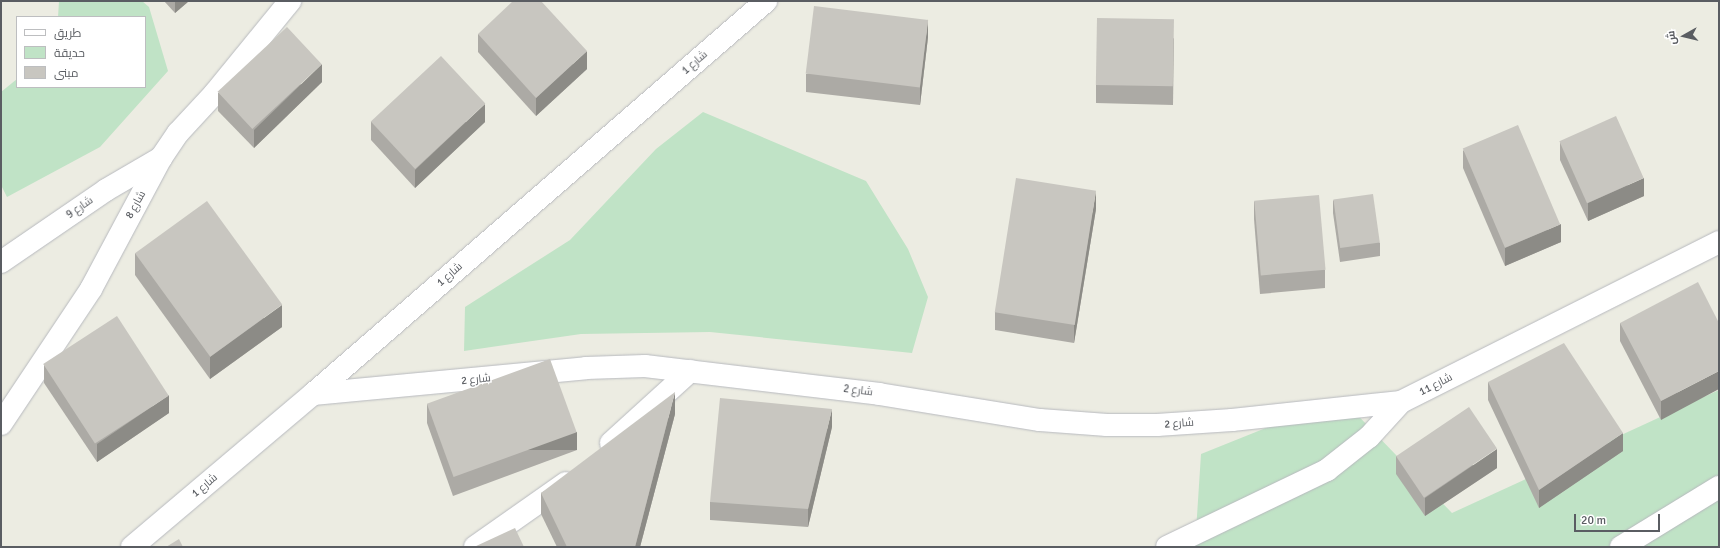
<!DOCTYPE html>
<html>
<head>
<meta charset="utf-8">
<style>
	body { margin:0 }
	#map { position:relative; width:1720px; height:548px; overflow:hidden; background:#ecece2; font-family:Signika,Cairo,sans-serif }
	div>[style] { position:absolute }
	.green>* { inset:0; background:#c0e3c6 }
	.roads { filter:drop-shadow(0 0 1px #b7b9be) drop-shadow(0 0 1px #b7b9be) }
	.minor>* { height:22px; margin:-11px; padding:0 11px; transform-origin:11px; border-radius:11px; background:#fff }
	.wall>* { inset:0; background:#acaaa5 }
	.shaded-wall>* { inset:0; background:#8c8b86; transform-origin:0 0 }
	.building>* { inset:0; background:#c8c6c0; transform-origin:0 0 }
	span { translate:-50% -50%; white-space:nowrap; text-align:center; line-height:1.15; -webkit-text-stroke:3px #fff; paint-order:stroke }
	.street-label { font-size:11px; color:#5a5d62 }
	.frame { position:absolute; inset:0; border:2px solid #5a5d62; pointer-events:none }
	.legend { position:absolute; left:16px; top:16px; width:130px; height:72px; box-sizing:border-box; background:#fff; border:1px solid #bdbec0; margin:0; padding:5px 7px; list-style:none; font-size:12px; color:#5a5d62 }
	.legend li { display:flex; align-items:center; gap:8px; height:20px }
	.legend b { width:20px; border:1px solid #bdbec0 }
	.north { position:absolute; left:1664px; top:16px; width:40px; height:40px; -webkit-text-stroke:3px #fff; paint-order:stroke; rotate:262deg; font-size:11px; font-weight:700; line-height:16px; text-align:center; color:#5a5d62 }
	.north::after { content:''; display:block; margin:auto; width:14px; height:18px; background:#5a5d62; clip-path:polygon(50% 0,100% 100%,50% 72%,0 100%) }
	.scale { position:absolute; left:1574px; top:514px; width:86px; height:18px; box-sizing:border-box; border:2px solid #5a5d62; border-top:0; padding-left:5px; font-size:12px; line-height:14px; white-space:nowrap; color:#5a5d62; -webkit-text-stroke:3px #fff; paint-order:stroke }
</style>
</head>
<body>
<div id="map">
	<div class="green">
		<i style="clip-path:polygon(59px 1px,142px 1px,149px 7px,168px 71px,100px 147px,7px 197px,1px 185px,1px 92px,17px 79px,17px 87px,145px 87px,145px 17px,58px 17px)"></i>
		<i style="clip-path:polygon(703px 112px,866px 181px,908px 249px,928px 297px,912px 353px,710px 332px,581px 334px,464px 351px,465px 307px,570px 240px,656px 149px)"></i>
		<i style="clip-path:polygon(1719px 390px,1719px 547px,1195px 547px,1201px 454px,1341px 398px,1452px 513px)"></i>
	</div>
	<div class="roads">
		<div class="minor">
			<i style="left:1px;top:262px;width:127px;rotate:-34.4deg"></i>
			<i style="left:106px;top:190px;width:64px;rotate:-30.2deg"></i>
			<i style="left:313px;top:394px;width:274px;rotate:-5.4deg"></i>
			<i style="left:586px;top:368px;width:59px;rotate:-1.9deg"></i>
			<i style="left:645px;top:366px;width:236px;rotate:6.8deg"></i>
			<i style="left:879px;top:394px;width:163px;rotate:9.2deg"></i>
			<i style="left:1040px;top:420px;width:67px;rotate:4.3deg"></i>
			<i style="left:1107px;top:425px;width:50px"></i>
			<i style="left:1157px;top:425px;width:75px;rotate:-3.8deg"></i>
			<i style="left:1232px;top:420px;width:170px;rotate:-6.1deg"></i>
			<i style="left:1px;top:424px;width:162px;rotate:-56.3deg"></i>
			<i style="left:91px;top:289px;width:149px;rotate:-61.9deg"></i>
			<i style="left:161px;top:158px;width:30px;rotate:-56deg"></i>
			<i style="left:178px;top:133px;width:54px;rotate:-47.2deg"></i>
			<i style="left:215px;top:93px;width:119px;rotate:-50.8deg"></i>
			<i style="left:611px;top:443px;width:107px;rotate:-42.3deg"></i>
			<i style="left:132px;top:547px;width:237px;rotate:-40.2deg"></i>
			<i style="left:313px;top:394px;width:600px;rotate:-40.94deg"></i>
			<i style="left:475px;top:547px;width:111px;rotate:-35.1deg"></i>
			<i style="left:1167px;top:547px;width:178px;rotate:-25.7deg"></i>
			<i style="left:1327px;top:470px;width:53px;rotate:-38.2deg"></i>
			<i style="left:1369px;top:437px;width:47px;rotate:-47.6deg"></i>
			<i style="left:1401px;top:402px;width:356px;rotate:-26.7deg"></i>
			<i style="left:1621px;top:547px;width:115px;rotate:-31.5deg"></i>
		</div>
	</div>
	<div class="wall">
		<i style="clip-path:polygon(164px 1px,189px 1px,175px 13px)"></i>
		<i style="clip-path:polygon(478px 34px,587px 69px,536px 116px,478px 52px)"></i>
		<i style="clip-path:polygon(928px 37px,920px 105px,806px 92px,806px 74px)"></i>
		<i style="clip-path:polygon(1174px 38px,1173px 105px,1096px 103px,1096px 85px)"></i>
		<i style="clip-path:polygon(322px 82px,254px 148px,218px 111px,218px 93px)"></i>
		<i style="clip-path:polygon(371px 122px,485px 122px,415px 188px,371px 140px)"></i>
		<i style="clip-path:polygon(1560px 142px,1644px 196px,1588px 221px,1560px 160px)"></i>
		<i style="clip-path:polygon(1463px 150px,1561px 242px,1505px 266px,1463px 168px)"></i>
		<i style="clip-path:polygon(1333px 200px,1380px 243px,1380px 256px,1340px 262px,1333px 213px)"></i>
		<i style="clip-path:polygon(1254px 201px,1325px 270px,1325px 288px,1260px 294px,1254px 219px)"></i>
		<i style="clip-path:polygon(1096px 209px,1074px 343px,995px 330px,995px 312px)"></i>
		<i style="clip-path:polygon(135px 253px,282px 327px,210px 379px,135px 275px)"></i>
		<i style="clip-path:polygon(1620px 323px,1719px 323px,1661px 420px,1620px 341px)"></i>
		<i style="clip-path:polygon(44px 365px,169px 413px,97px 462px,44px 383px)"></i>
		<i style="clip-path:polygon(1488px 382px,1623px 451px,1539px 508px,1488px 400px)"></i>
		<i style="clip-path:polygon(427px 404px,577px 450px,453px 496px,427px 423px)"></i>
		<i style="clip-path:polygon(675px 414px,640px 547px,557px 547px,541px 514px,541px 493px)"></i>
		<i style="clip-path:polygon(832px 427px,808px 527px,710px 520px,710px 502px)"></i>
		<i style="clip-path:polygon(1396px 456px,1497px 468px,1425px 516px,1396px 474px)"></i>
	</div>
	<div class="shaded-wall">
		<i style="clip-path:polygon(175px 1px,189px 1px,175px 13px)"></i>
		<i style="clip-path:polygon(928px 19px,928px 37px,920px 105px,920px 87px)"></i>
		<i style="clip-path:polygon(587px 51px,587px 69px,536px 116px,536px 98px)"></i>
		<i style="clip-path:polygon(322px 64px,322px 82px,254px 148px,254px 130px)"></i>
		<i style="clip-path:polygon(485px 104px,485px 122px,415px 188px,415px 170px)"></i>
		<i style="clip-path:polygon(1644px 178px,1644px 196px,1588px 221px,1588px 203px)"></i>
		<i style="clip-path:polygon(1096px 191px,1096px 209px,1074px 343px,1074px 325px)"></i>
		<i style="clip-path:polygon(1561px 224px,1561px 242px,1505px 266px,1505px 248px)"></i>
		<i style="clip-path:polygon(282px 305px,282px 327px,210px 379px,210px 357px)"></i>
		<i style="clip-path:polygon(1719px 371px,1719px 389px,1661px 420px,1661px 401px)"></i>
		<i style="clip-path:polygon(675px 392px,675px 414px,640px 547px,635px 547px)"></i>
		<i style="clip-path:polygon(169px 395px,169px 413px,97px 462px,97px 444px)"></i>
		<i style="clip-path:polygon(832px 409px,832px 427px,808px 527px,808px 509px)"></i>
		<i style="left:577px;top:432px;width:18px;height:132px;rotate:90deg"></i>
		<i style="clip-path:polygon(1623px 433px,1623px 451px,1539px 508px,1539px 490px)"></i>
		<i style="clip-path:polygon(1497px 449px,1497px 468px,1425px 516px,1425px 498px)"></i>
	</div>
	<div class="building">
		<i style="clip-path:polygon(513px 1px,541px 1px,587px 51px,536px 98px,478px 34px)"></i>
		<i style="left:814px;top:6px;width:115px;height:68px;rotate:7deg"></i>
		<i style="left:1097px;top:18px;width:77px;height:67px;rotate:1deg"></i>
		<i style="left:287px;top:27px;width:51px;height:95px;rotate:47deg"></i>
		<i style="left:441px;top:56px;width:65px;height:96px;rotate:47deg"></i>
		<i style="left:1616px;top:116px;width:68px;height:62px;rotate:66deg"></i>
		<i style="left:1518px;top:125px;width:108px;height:60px;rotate:67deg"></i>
		<i style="left:1016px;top:178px;width:81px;height:136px;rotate:9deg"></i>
		<i style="left:1373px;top:194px;width:49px;height:40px;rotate:82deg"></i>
		<i style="left:1319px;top:195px;width:75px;height:65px;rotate:85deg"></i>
		<i style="left:207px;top:201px;width:128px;height:89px;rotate:54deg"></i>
		<i style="clip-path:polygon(1698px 282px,1719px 323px,1719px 371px,1661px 401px,1620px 323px)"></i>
		<i style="left:117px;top:316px;width:95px;height:88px;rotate:57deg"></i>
		<i style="clip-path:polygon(1564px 343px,1623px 433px,1539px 490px,1488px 382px)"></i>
		<i style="left:550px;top:359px;width:78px;height:131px;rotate:70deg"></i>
		<i style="clip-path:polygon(675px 392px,635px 547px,567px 547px,541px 493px)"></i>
		<i style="clip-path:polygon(720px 398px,832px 409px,808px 509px,710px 502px)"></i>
		<i style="left:1469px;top:407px;width:50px;height:88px;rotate:56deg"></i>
		<i style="clip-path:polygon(515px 528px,524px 547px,474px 547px)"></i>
		<i style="clip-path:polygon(179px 539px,183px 547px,166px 547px)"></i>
	</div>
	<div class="street-label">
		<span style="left:695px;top:63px;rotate:-41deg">شارع 1</span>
		<span style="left:136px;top:205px;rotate:-61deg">شارع 8</span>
		<span style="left:80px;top:208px;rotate:-35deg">شارع 9</span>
		<span style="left:450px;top:275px;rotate:-41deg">شارع 1</span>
		<span style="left:476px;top:380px;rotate:-6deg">شارع 2</span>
		<span style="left:1436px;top:385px;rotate:-27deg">شارع 11</span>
		<span style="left:858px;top:391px;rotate:7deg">شارع 2</span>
		<span style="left:1179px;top:424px;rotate:-4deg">شارع 2</span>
		<span style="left:205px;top:486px;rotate:-40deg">شارع 1</span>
	</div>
	<div class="frame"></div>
	<ul class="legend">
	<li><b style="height:5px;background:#fff"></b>طريق</li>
	<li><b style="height:11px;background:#c0e3c6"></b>حديقة</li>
	<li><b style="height:11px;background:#c8c6c0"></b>مبنى</li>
	</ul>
	<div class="north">ش</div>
	<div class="scale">20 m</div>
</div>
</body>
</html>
